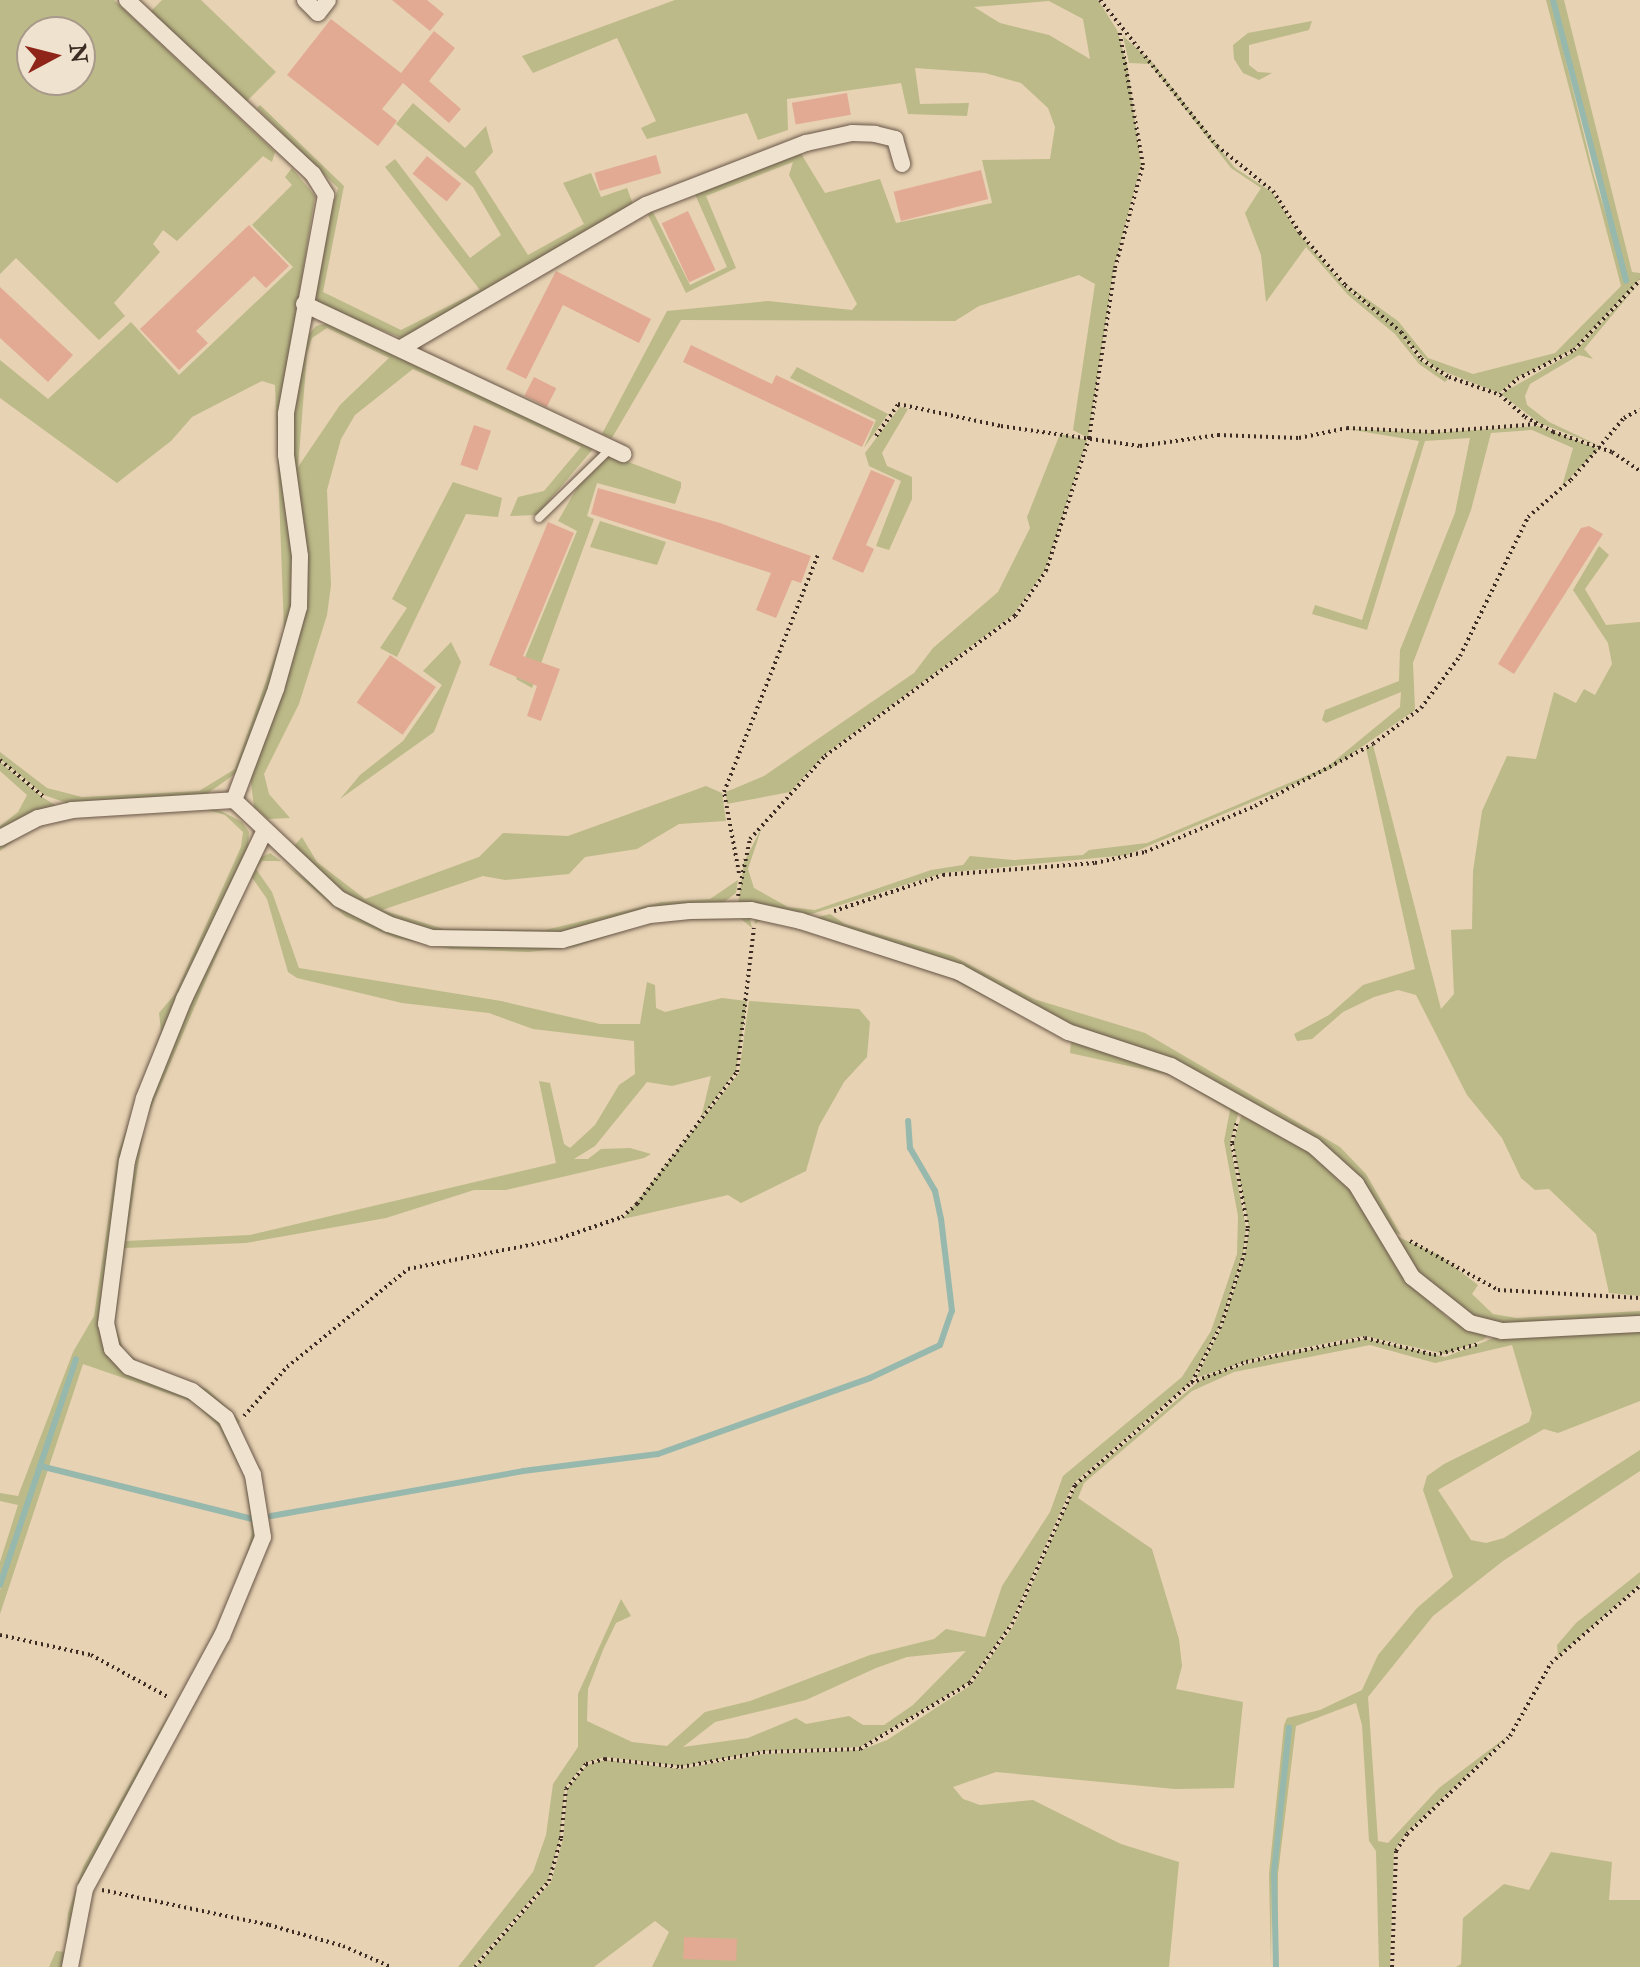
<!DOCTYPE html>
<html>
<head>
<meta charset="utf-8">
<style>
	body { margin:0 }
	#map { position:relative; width:1640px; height:1967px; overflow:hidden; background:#e7d2b3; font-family:"IM FELL Double Pica",serif }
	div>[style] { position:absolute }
	.green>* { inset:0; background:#bcba88 }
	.stream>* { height:6px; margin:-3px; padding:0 3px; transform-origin:3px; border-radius:3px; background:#97b8ad }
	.building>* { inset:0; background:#e2aa93; transform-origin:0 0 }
	.path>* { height:4px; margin-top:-2px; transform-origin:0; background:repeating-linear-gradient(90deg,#3d2c24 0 2px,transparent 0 6px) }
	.roads { filter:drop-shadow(0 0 2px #685648) drop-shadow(0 0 2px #685648) }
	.service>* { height:8px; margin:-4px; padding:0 4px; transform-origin:4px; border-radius:4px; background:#efe2ce }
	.minor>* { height:16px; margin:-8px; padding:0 8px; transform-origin:8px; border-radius:8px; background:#efe2ce }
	span { translate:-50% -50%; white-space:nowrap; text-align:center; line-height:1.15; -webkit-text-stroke:6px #efe2ce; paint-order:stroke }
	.north { position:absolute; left:16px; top:16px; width:80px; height:80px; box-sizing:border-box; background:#efe2ce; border:2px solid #a8998a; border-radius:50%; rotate:83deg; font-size:22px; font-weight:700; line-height:32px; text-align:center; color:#3d2c24 }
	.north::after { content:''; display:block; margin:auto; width:28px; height:36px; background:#8f2418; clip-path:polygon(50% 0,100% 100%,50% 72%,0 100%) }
</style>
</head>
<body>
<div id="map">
	<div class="green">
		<i style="clip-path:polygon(evenodd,0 0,114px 0,275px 152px,272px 162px,263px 156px,177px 241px,163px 230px,153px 244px,160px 252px,114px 303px,125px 316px,99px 340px,16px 258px,0 274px,0 0,32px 32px,80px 32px,80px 80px,32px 80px,32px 32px)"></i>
		<i style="clip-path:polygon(162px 0,201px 0,276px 72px,245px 103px,150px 12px)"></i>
		<i style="clip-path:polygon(evenodd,675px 0,1098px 0,1117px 30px,1127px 64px,1141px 165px,1114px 267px,1088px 438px,1073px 430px,1095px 284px,1079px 275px,979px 306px,955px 321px,681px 320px,612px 438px,602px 434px,667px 311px,768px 301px,852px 310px,857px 304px,789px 175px,793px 162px,706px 196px,736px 268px,686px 293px,648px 215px,653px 212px,690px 285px,727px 267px,694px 192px,800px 152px,825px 193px,880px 179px,896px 223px,992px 203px,982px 160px,1050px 159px,1055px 127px,1048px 108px,1021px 83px,985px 73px,915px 68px,920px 104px,969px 103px,967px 116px,908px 114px,901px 83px,787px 99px,788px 130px,758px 140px,747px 113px,647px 139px,641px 128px,656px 121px,617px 38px,533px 73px,522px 56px,675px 0,1049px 1px,1083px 19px,1090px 59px,1049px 35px,1000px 23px,974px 7px,1049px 1px)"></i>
		<i style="clip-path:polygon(1546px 0,1551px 0,1594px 176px,1627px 282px,1554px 0,1564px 0,1632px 272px,1640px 273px,1640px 279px,1574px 349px,1516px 378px,1499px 393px,1435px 368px,1346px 284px,1398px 321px,1428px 358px,1473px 374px,1555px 353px,1621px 286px)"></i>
		<i style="clip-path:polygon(1312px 21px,1309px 30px,1249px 45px,1249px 65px,1258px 72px,1272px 73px,1259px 80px,1243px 73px,1234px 59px,1233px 45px,1248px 33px)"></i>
		<i style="clip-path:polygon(1123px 36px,1153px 63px,1235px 168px,1272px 192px,1298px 233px,1344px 286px,1399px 333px,1420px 360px,1448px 379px,1445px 382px,1419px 364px,1395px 334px,1348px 295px,1306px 247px,1266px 302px,1261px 255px,1245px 213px,1261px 188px,1231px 168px,1150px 64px,1129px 63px)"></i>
		<i style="clip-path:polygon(413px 103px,465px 148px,486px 126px,493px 152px,475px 172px,528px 255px,584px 224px,563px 183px,591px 173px,601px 197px,627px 188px,634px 207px,402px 338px,351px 318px,318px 302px,311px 285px,338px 188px,257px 108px,260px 105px,344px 186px,323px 292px,401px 330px,480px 290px,385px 167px,395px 159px,470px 258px,501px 235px,473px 187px,396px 124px)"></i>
		<i style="clip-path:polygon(292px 168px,315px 196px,282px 401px,295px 586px,287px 638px,239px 771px,204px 796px,67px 803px,44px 795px,0 759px,0 752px,47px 788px,82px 797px,199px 791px,235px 769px,284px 630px,275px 385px,262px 381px,192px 417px,171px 441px,117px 483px,0 398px,0 360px,48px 399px,131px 322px,179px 375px,293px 267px,252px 225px,292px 185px,285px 177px)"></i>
		<i style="clip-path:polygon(1640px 282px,1584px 349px,1593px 359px,1579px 355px,1530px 384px,1525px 396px,1527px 405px,1549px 422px,1600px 446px,1539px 423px,1501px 394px,1575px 351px)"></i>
		<i style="clip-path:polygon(evenodd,328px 323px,593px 449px,537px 515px,510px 516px,518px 497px,544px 491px,581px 447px,413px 369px,355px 415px,341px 439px,327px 490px,331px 585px,327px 615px,299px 704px,264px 774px,269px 794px,290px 818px,268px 819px,254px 807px,250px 774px,302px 612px,290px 460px,295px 405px,307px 337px,316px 326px,328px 323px,327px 328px,389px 358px,340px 405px,298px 467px,307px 354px,312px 338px,327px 328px)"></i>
		<i style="clip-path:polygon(797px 367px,888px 414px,864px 448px,876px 420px,790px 378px)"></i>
		<i style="clip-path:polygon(900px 407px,908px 409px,882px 453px,887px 466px,912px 477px,912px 499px,889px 550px,876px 546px,901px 481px,869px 466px,865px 453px)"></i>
		<i style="clip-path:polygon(1538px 426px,1598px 449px,1562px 486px,1573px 448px,1532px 430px,1491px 433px,1471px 510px,1413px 663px,1415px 710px,1330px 769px,1127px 855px,943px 873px,802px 917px,738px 905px,744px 862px,762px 827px,748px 869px,754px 888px,788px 907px,815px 910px,931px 870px,963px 865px,970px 856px,1013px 860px,1083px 855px,1089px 850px,1147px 843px,1327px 767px,1400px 707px,1401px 692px,1326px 723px,1322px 720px,1325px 710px,1399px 681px,1400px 650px,1455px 513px,1470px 438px,1425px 441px,1367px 630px,1312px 614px,1315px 605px,1362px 620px,1419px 441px,1347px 429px,1432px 433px)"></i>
		<i style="clip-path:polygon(1060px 434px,1087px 440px,1045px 570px,1013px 615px,824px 755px,790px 792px,727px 804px,726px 792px,764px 776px,914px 673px,933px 648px,998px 592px,1030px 528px,1027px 517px)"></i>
		<i style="clip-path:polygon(610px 455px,681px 482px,681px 487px,675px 504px,597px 483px,587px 516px,594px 519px,532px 688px,516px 679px,577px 531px,558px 521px,578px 486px)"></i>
		<i style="clip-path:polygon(453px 482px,502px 498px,498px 517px,466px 514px,397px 657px,380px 648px,407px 608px,392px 599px)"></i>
		<i style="clip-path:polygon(600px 521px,666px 542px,657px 565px,590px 547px)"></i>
		<i style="clip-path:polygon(1599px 546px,1609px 555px,1585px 589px,1606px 625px,1640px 622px,1640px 1296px,1609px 1293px,1596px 1234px,1549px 1189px,1535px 1190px,1521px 1178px,1502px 1138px,1467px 1095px,1416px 995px,1398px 990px,1374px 997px,1343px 1012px,1312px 1039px,1297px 1041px,1294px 1034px,1329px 1015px,1363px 985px,1415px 969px,1366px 748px,1373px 745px,1441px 1009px,1454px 994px,1451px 930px,1472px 929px,1473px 871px,1482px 811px,1507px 756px,1536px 759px,1554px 692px,1576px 703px,1584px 689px,1595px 695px,1612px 664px,1608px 643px,1573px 590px)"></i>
		<i style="clip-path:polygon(451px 642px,461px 662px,434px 732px,340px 799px,360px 775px,403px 741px,442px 685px,423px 671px)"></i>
		<i style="clip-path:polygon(0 762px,42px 797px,60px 808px,0 834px,0 826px,18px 812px,27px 795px,0 771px)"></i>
		<i style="clip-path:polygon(706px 786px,722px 793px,726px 821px,679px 824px,637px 849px,585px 857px,569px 874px,505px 880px,483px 876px,382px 910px,444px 929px,545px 930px,662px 902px,710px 899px,738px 880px,736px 893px,720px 905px,560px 934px,419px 931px,346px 896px,293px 847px,302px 837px,317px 862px,365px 899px,479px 857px,503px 833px,568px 836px)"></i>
		<i style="clip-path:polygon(199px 806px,221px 811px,242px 822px,249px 832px,248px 850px,148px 1076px,99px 1327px,103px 1346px,120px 1369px,208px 1407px,240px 1451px,258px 1532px,252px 1561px,180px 1702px,241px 1578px,252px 1532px,245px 1477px,219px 1427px,193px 1402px,83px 1364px,0 1614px,0 1590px,76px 1358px,0 1581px,0 1562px,18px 1505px,0 1501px,0 1493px,18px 1496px,73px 1352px,94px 1316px,118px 1153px,161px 1031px,159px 1013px,175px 994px,241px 847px,243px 832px,225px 815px,205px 809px,90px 814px,51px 822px,23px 833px,0 851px,0 846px,22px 831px,69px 815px)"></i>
		<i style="clip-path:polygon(evenodd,270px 853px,356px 917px,438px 943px,561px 944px,662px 917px,749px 915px,752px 928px,741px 919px,658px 920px,574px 947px,529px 952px,451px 949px,396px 938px,346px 917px,281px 861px,262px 861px,256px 869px,272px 892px,299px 968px,501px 1001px,600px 1024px,640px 1024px,647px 982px,655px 985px,656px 1008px,665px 1012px,722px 998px,747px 1001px,736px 1071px,701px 1118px,711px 1076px,672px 1086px,647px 1082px,595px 1146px,574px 1159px,588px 1159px,601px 1149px,630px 1148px,651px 1154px,644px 1158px,506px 1190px,474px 1190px,386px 1218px,246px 1243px,125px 1248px,115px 1323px,123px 1349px,137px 1361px,207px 1389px,232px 1412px,240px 1421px,237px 1426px,196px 1388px,150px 1372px,121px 1355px,110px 1319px,145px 1107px,253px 861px,270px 853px,251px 876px,267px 899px,288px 972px,297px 978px,402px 1003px,489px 1013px,533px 1029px,634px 1041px,635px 1074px,619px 1085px,595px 1125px,570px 1148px,564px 1144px,550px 1083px,539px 1081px,556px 1163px,250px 1235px,126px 1241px,145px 1122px,251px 876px)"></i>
		<i style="clip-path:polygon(830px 914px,845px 924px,953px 956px,1034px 999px,1145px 1033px,1340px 1147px,1366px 1174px,1401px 1235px,1388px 1229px,1302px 1134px,1039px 1012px,808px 920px)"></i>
		<i style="clip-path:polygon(evenodd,754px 916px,765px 917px,916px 962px,1163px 1067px,1239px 1110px,1230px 1143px,1246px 1228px,1243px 1255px,1221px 1323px,1191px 1381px,1073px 1484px,1011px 1623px,969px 1682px,860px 1747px,763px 1751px,681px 1766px,605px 1757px,585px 1763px,565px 1788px,560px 1838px,548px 1880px,472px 1967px,458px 1967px,533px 1872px,546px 1835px,553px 1784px,578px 1747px,578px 1694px,621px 1599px,631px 1616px,616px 1623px,603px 1650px,588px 1689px,587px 1721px,632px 1742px,667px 1746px,705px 1712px,750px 1701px,870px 1655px,934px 1639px,946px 1629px,985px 1637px,1002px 1586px,1050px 1512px,1063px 1476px,1182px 1377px,1211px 1331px,1237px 1254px,1238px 1216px,1224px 1141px,1230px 1110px,1169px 1075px,1070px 1053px,1071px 1042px,952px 979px,793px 927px,761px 920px,755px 924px,754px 916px,966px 1651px,913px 1705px,884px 1725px,863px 1725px,849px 1716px,806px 1724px,796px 1718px,748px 1738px,683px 1747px,715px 1722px,806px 1700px,876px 1668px,907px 1657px,966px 1651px)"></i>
		<i style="clip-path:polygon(749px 1001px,859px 1009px,870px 1022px,867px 1057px,844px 1082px,819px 1126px,806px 1171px,741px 1203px,728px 1195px,623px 1219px,739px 1073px)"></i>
		<i style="clip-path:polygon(1242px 1113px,1303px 1144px,1346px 1179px,1410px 1282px,1448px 1318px,1487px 1336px,1483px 1340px,1445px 1354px,1364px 1336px,1266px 1355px,1196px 1378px,1223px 1324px,1245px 1255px,1249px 1228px,1233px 1143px)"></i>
		<i style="clip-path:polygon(1389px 1233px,1439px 1255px,1478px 1285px,1472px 1294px,1493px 1314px,1517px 1318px,1640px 1311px,1640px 1320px,1526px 1326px,1481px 1322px,1428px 1286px)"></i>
		<i style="clip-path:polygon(1640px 1329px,1640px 1401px,1558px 1433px,1544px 1429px,1438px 1490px,1471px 1540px,1486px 1543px,1504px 1538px,1640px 1450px,1640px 1471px,1503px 1561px,1433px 1616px,1368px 1697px,1378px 1841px,1388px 1843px,1439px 1788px,1509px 1735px,1406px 1833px,1394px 1851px,1390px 1967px,1379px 1967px,1376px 1851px,1369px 1841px,1362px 1725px,1356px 1703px,1296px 1726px,1278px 1874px,1277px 1967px,1275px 1874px,1283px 1813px,1287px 1728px,1272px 1873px,1271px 1967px,1269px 1874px,1284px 1725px,1287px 1718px,1320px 1710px,1362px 1690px,1378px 1655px,1417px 1608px,1453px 1577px,1423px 1490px,1427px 1476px,1444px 1464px,1529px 1422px,1532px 1413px,1512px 1345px,1435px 1363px,1370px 1345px,1234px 1372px,1192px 1391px,1084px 1483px,1078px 1498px,1152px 1549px,1179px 1639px,1182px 1666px,1176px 1689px,1243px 1702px,1234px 1788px,1175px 1789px,996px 1772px,953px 1787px,963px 1799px,980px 1805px,1033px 1800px,1121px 1844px,1179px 1862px,1169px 1967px,652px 1967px,669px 1932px,655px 1921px,594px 1967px,476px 1967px,551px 1882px,563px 1839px,567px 1789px,587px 1765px,605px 1760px,681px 1769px,763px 1754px,861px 1750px,887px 1740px,971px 1685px,1014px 1625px,1076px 1485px,1204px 1377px,1267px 1358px,1365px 1339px,1445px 1357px,1499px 1336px)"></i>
		<i style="clip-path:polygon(1640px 1572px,1640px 1584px,1558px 1656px,1557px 1645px,1576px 1623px)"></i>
		<i style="clip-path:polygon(175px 1703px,99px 1851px,65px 1967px,49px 1967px,56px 1951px,65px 1952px,68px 1913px,83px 1867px)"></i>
		<i style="clip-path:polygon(1551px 1852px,1612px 1862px,1609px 1900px,1640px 1900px,1640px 1967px,1456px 1967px,1461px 1964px,1463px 1918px,1504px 1884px,1529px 1890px)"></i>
	</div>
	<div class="stream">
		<i style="left:1553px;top:0;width:290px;rotate:75.4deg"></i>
		<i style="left:40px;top:1466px;width:219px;rotate:14deg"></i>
		<i style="left:271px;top:1516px;width:256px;rotate:-10.1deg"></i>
		<i style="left:523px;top:1471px;width:136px;rotate:-7.2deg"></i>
		<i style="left:658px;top:1454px;width:225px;rotate:-19.7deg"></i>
		<i style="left:870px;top:1378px;width:77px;rotate:-25.2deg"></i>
		<i style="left:940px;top:1345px;width:36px;rotate:-71deg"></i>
		<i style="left:952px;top:1311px;width:93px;rotate:-96.8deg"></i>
		<i style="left:941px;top:1219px;width:29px;rotate:-102deg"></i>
		<i style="left:935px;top:1191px;width:50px;rotate:-120.2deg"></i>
		<i style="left:910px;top:1148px;width:27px;rotate:-94deg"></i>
		<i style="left:0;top:1585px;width:238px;rotate:-71.4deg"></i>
		<i style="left:1276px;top:1967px;width:94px;rotate:-91.2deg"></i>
		<i style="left:1274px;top:1873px;width:146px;rotate:-84.1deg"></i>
	</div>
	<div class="building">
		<i style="clip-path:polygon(392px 0,427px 0,444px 14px,430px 31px)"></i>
		<i style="clip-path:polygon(331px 19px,401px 73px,434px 31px,455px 48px,429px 81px,461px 109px,449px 123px,403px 83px,382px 109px,397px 121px,378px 146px,287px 75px)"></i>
		<i style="left:847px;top:93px;width:22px;height:56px;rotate:80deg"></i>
		<i style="left:656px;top:155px;width:19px;height:64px;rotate:74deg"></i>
		<i style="left:427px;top:156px;width:44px;height:23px;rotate:39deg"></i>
		<i style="left:981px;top:170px;width:30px;height:90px;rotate:76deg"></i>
		<i style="left:688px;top:211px;width:65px;height:29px;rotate:65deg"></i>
		<i style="clip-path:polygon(249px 225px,289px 266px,266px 288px,254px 276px,196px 331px,208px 343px,179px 370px,140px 329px)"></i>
		<i style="clip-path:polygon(556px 271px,651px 319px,639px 343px,563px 305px,526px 379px,506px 369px)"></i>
		<i style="clip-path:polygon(0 287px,73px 355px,48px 382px,0 338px)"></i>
		<i style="clip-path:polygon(691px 345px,772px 384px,776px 375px,874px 422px,862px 447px,683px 362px)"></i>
		<i style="left:534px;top:377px;width:25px;height:21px;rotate:27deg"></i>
		<i style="left:474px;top:425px;width:18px;height:42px;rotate:19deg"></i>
		<i style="clip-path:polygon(871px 470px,895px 480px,866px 545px,874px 549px,863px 573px,832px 559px)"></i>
		<i style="clip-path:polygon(598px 488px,720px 523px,811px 556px,801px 583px,792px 580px,776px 618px,756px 610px,771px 573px,591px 514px)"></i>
		<i style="clip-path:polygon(548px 522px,574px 533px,523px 656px,560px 669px,541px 721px,527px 716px,537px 686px,489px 665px)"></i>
		<i style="clip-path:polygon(1589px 526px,1603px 534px,1514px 674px,1498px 664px,1581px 528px)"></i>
		<i style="left:390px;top:655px;width:56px;height:58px;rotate:35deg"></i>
		<i style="left:684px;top:1937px;width:53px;height:22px;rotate:2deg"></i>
	</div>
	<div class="path">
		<i style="left:1100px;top:0;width:187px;rotate:51.3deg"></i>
		<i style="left:1217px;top:146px;width:72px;rotate:38.8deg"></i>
		<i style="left:1273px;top:191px;width:50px;rotate:57.3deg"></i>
		<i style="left:1300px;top:233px;width:69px;rotate:49.1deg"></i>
		<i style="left:1345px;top:285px;width:73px;rotate:40deg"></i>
		<i style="left:1401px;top:332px;width:34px;rotate:53deg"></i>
		<i style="left:1421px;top:359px;width:33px;rotate:33deg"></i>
		<i style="left:1449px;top:377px;width:54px;rotate:19.4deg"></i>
		<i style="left:1500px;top:395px;width:33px;rotate:41deg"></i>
		<i style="left:1525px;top:417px;width:32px;rotate:28deg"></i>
		<i style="left:1553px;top:432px;width:62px;rotate:18.7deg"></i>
		<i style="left:1612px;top:452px;width:34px;rotate:34deg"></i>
		<i style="left:1500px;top:395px;width:23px;rotate:-43deg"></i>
		<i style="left:1517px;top:379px;width:64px;rotate:-27deg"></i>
		<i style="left:1574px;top:350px;width:96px;rotate:-46.7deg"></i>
		<i style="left:876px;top:436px;width:39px;rotate:-55deg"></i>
		<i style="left:898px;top:404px;width:105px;rotate:12.1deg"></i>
		<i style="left:1001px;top:426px;width:140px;rotate:8.2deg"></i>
		<i style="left:1140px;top:446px;width:79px;rotate:-8deg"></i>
		<i style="left:1218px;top:435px;width:81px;rotate:2.1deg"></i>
		<i style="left:1299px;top:438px;width:49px;rotate:-11.8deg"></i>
		<i style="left:1347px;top:428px;width:85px;rotate:2.7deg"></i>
		<i style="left:1432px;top:432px;width:106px;rotate:-4.3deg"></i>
		<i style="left:0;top:760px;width:57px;rotate:40.1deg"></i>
		<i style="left:739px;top:873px;width:82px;rotate:-100.5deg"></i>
		<i style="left:724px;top:792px;width:255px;rotate:-68.4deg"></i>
		<i style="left:738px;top:896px;width:58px;rotate:-78.1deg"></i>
		<i style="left:750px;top:839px;width:112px;rotate:-47.9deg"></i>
		<i style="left:825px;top:756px;width:236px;rotate:-36.4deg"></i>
		<i style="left:1015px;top:616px;width:55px;rotate:-55.4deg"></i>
		<i style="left:1046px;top:571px;width:140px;rotate:-72.1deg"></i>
		<i style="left:1089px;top:438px;width:172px;rotate:-81.3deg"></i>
		<i style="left:1115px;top:268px;width:107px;rotate:-74.8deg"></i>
		<i style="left:1143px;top:165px;width:138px;rotate:-100deg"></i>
		<i style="left:834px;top:911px;width:115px;rotate:-18.3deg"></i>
		<i style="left:943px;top:875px;width:152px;rotate:-4.5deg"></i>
		<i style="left:1095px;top:863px;width:51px;rotate:-12.4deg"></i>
		<i style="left:1145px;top:852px;width:119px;rotate:-22.7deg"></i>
		<i style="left:1255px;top:806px;width:133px;rotate:-27.7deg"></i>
		<i style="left:1373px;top:744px;width:60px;rotate:-36.9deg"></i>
		<i style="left:1421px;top:708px;width:65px;rotate:-53.1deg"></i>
		<i style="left:1460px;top:656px;width:155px;rotate:-63.9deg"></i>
		<i style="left:1528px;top:517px;width:57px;rotate:-40.7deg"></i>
		<i style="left:1571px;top:480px;width:82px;rotate:-49.5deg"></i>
		<i style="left:1624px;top:418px;width:18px;rotate:-29deg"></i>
		<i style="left:1410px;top:1241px;width:101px;rotate:29.1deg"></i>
		<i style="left:1498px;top:1290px;width:142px;rotate:3.2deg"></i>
		<i style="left:1192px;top:1382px;width:66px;rotate:-63deg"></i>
		<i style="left:1222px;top:1323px;width:71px;rotate:-72.1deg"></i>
		<i style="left:1244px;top:1255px;width:27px;rotate:-82deg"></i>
		<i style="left:1248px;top:1228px;width:86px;rotate:-100.7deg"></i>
		<i style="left:1232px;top:1143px;width:23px;rotate:-77deg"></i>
		<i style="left:244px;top:1416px;width:65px;rotate:-48.7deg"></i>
		<i style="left:287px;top:1367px;width:156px;rotate:-39deg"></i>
		<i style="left:408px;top:1269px;width:150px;rotate:-11.2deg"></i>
		<i style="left:555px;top:1240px;width:71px;rotate:-18.9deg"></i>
		<i style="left:622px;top:1217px;width:20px;rotate:-41deg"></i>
		<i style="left:637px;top:1204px;width:166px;rotate:-52.9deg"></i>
		<i style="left:737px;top:1072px;width:145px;rotate:-83.3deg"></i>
		<i style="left:0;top:1635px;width:93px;rotate:12.4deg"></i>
		<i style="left:91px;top:1655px;width:88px;rotate:28.6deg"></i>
		<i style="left:102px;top:1890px;width:171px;rotate:11.8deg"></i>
		<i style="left:269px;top:1925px;width:77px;rotate:15.8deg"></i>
		<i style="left:343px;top:1946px;width:52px;rotate:23.6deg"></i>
		<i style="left:475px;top:1967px;width:113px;rotate:-49.3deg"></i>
		<i style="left:549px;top:1881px;width:45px;rotate:-74.4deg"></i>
		<i style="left:561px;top:1838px;width:49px;rotate:-84.2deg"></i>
		<i style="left:566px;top:1789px;width:32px;rotate:-51deg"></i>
		<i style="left:586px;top:1764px;width:20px;rotate:-15deg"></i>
		<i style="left:605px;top:1759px;width:76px;rotate:6deg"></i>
		<i style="left:681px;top:1767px;width:83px;rotate:-10.4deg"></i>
		<i style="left:763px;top:1752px;width:97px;rotate:-1.8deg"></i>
		<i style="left:860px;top:1749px;width:128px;rotate:-31deg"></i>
		<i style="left:970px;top:1683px;width:72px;rotate:-54.6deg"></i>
		<i style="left:1012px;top:1624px;width:153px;rotate:-65.6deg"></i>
		<i style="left:1075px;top:1485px;width:154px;rotate:-41.3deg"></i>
		<i style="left:1191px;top:1383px;width:59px;rotate:-20.9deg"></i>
		<i style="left:1246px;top:1362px;width:121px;rotate:-11.4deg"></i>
		<i style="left:1365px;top:1338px;width:71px;rotate:13.8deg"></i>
		<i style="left:1434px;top:1355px;width:46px;rotate:-13.7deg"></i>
		<i style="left:1392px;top:1967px;width:116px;rotate:-88deg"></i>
		<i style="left:1396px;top:1851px;width:20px;rotate:-57deg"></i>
		<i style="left:1407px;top:1834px;width:142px;rotate:-43.6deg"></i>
		<i style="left:1510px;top:1736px;width:84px;rotate:-60.7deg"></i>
		<i style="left:1551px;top:1663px;width:118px;rotate:-40.9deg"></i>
	</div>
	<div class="roads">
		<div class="service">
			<i style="left:539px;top:518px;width:100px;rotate:-44.2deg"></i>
		</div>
		<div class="minor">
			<i style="left:127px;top:0;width:255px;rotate:43.1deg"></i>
			<i style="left:313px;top:174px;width:25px;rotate:58deg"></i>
			<i style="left:326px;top:195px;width:223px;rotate:100.4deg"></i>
			<i style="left:286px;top:414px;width:41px;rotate:90deg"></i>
			<i style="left:286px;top:455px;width:102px;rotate:82.1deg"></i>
			<i style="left:300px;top:556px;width:51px;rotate:91.1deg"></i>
			<i style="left:299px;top:607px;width:85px;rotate:105.7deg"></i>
			<i style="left:276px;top:689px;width:119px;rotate:110.7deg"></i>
			<i style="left:305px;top:0;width:18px;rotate:45deg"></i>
			<i style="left:318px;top:13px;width:16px;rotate:-52deg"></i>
			<i style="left:304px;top:304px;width:353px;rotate:25.2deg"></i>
			<i style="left:403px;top:347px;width:281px;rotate:-30.3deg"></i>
			<i style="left:646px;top:205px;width:172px;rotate:-21.2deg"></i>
			<i style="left:806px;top:143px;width:47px;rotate:-12.3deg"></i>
			<i style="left:852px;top:133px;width:23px;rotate:2deg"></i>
			<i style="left:875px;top:134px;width:21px;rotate:14deg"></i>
			<i style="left:895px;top:139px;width:26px;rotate:74deg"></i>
			<i style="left:0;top:838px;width:43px;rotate:-27.8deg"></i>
			<i style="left:38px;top:818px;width:35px;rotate:-13deg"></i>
			<i style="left:72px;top:810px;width:162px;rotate:-3.5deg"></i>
			<i style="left:234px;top:800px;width:144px;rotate:43.3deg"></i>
			<i style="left:339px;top:899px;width:55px;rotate:27deg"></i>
			<i style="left:388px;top:924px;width:46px;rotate:17.7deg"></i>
			<i style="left:432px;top:938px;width:130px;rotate:0.9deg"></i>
			<i style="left:562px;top:940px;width:91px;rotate:-15.9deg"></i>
			<i style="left:650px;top:915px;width:40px;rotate:-5.7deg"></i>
			<i style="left:690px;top:911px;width:61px;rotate:-0.9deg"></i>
			<i style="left:751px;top:910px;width:51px;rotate:12.4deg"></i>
			<i style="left:801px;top:921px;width:166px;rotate:17.9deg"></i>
			<i style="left:959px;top:972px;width:124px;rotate:28.8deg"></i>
			<i style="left:1068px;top:1032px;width:108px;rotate:18.3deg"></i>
			<i style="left:1171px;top:1066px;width:164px;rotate:29.2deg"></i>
			<i style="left:1314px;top:1146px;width:57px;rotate:42.1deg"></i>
			<i style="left:1356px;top:1184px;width:109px;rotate:58.9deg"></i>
			<i style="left:1412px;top:1277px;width:74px;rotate:38.4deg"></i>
			<i style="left:1470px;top:1323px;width:33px;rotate:14deg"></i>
			<i style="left:1502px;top:1331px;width:138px;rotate:-2.9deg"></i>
			<i style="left:70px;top:1967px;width:79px;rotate:-79.1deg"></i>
			<i style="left:85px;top:1889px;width:288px;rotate:-61.6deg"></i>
			<i style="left:222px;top:1636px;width:107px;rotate:-67.5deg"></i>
			<i style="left:263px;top:1537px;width:63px;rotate:-99.2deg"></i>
			<i style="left:253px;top:1475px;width:63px;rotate:-115.3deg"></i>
			<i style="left:226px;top:1418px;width:43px;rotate:-141.5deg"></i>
			<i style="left:192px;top:1391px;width:67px;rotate:-159.1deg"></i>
			<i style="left:129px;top:1367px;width:25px;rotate:-133deg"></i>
			<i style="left:112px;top:1349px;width:26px;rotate:-103deg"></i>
			<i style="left:106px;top:1324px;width:164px;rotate:-82.7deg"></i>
			<i style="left:127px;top:1161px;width:65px;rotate:-74.9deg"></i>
			<i style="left:144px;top:1098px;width:107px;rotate:-68deg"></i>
			<i style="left:184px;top:999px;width:185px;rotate:-64.4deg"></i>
		</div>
	</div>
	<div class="north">N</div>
</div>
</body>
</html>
